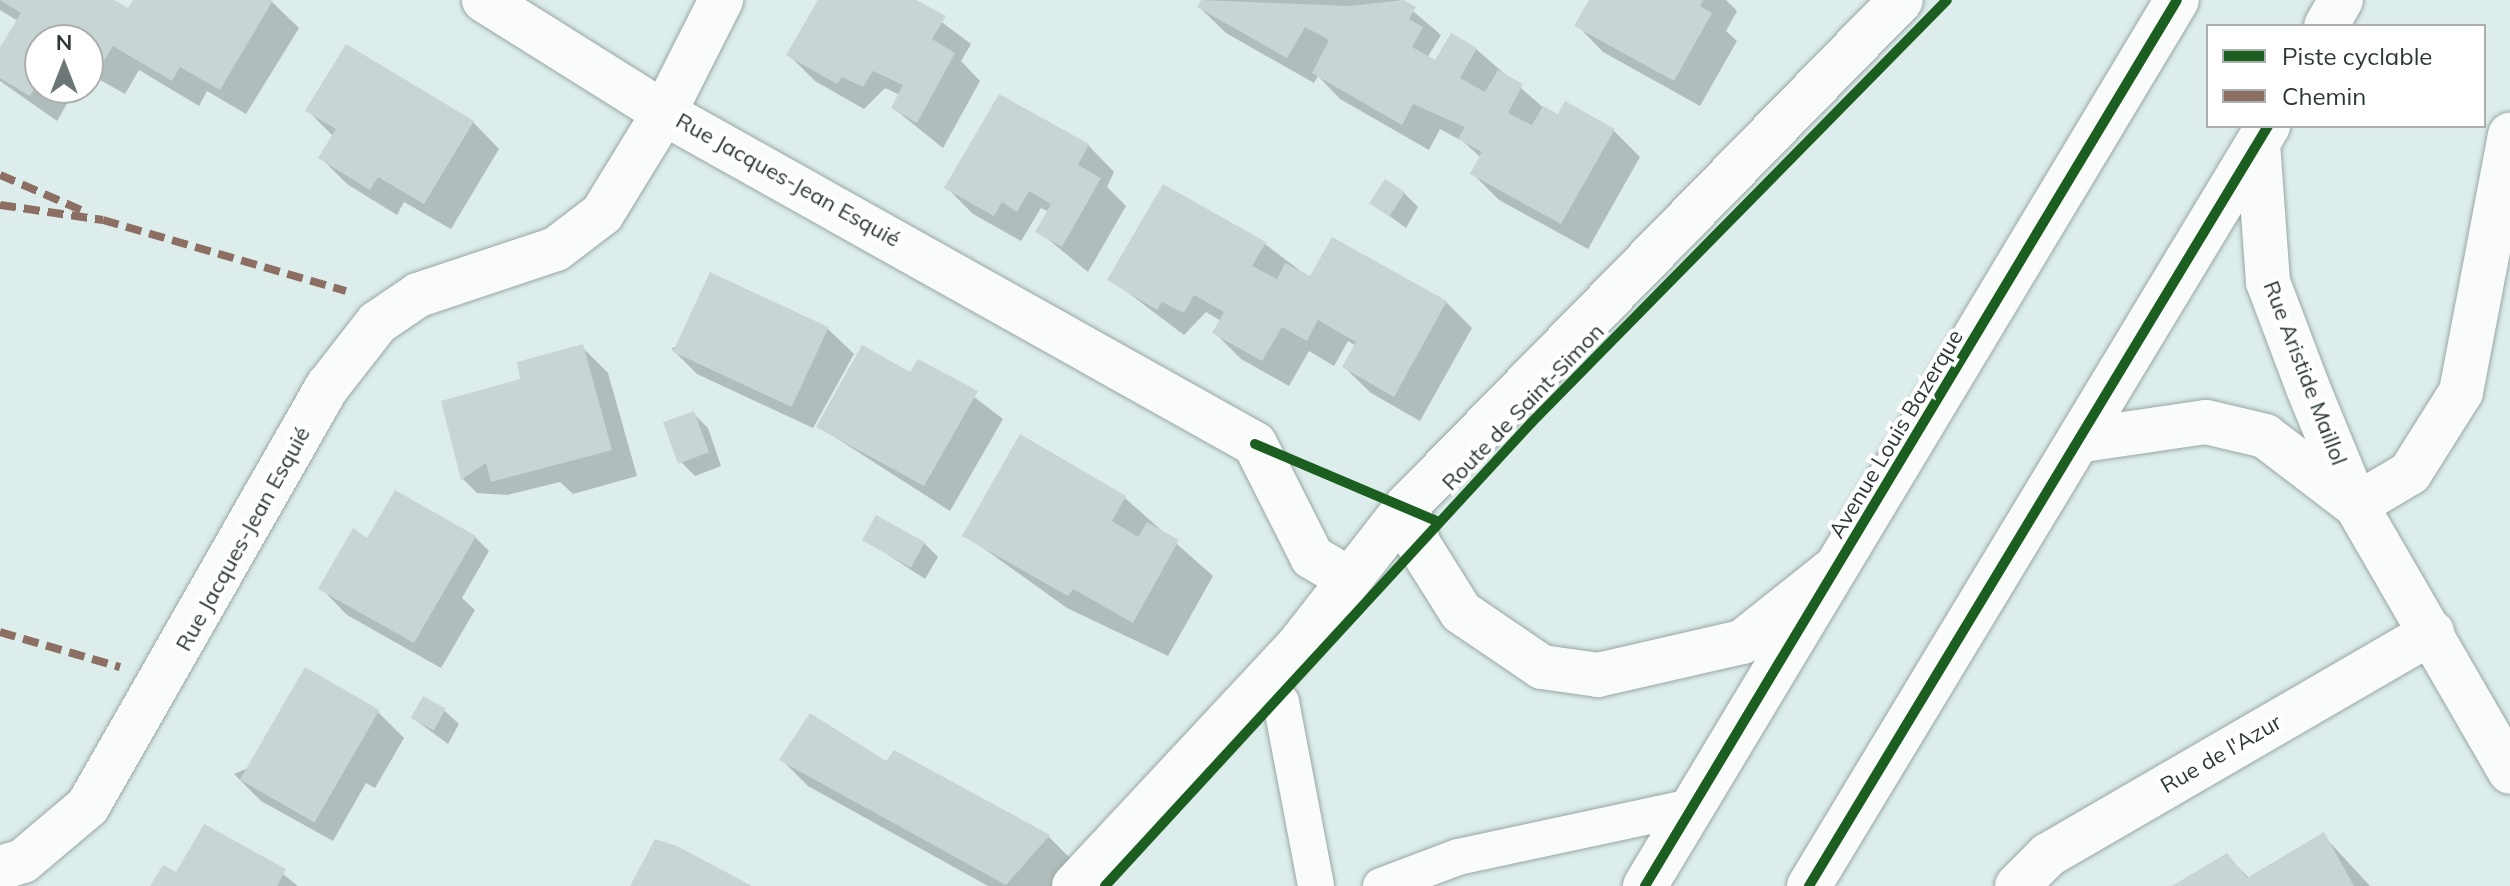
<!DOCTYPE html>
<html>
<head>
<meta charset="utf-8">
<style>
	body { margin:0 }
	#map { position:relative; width:2510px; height:886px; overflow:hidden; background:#dcedeb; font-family:Mulish,sans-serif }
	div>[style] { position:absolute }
	.shadow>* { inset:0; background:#0003 }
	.building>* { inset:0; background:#c9d5d4; transform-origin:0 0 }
	.roads { filter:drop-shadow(0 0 2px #99a7a5) drop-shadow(0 0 2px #99a7a5) }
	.service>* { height:36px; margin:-18px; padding:0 18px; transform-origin:18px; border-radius:18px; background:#fafcfc }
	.minor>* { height:44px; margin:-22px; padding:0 22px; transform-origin:22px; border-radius:22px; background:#fafcfc }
	.secondary>* { height:44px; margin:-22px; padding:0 22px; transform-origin:22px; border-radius:22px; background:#fafcfc }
	.quiet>* { height:8px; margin-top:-4px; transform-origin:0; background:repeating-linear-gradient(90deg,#8d6e63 0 16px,transparent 0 24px) }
	.cycleway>* { height:10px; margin:-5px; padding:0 5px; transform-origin:5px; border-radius:5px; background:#1b5e20 }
	span { translate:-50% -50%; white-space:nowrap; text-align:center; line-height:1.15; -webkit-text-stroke:8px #fff; paint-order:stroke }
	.street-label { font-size:22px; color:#2d3837 }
	.legend { position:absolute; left:2206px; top:24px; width:280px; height:104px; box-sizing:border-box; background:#fff; border:2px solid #abafaf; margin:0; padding:10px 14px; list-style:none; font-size:24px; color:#2d3837 }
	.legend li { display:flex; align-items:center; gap:16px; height:40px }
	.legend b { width:40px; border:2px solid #abafaf }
	.north { position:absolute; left:24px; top:24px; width:80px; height:80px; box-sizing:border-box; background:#fff; border:2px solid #abafaf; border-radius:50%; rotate:0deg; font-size:22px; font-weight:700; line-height:32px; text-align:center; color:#2d3837 }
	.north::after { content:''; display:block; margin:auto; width:28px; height:36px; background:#6a7776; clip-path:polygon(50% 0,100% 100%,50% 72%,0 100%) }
</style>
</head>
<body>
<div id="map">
	<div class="shadow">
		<i style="clip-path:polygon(0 0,110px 0,128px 11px,135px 0,270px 0,299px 28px,246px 114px,207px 91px,199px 106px,139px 70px,125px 94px,88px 73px,88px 40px,40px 40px,40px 88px,76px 88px,57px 121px,0 81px,0 50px,18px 21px,0 10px)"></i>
		<i style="clip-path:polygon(821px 0,912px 0,971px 44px,961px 61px,980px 81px,943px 148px,893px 108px,900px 95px,885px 88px,864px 109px,815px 81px,789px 55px)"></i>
		<i style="clip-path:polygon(1203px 0,1400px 0,1441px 35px,1427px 58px,1436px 63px,1476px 49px,1546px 110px,1558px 117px,1566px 104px,1614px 131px,1640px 157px,1588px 249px,1499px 200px,1473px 174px,1481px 158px,1464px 142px,1440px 129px,1429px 150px,1340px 99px,1318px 76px,1314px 83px,1226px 33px,1199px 7px)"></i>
		<i style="clip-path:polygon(1591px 0,1726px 0,1737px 11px,1726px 31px,1737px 41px,1700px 106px,1603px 52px,1577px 25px)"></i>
		<i style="clip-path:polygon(308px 111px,473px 122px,499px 149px,451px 229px,404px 202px,397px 215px,347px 184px,321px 158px,334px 137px)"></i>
		<i style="clip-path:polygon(1088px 145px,1114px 172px,1107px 187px,1126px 206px,1088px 272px,1038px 231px,1049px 212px,1041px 208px,1021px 241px,973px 214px,946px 187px)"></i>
		<i style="clip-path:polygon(1404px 193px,1418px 207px,1406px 228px,1373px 204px)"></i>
		<i style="clip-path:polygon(1265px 244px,1311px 279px,1446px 302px,1472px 328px,1420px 421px,1371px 393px,1344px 367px,1356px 346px,1348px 341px,1334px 366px,1309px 351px,1289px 386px,1241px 359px,1215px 333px,1221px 321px,1206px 312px,1184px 335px,1110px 279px)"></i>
		<i style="clip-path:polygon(827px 328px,854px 354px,813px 428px,697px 374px,671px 348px)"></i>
		<i style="clip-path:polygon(582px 347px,608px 373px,637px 476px,573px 494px,560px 482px,507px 495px,477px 493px,463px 479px,443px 402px,524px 380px)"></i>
		<i style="clip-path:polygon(918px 378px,949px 378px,1003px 419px,950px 511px,819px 427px)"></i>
		<i style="clip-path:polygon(694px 414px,708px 428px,721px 466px,695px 476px,681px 462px)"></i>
		<i style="clip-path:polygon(1125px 498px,1213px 576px,1168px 656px,1067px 608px,965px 535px)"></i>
		<i style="clip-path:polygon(475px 537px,489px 551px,462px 598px,475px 610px,441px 668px,347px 615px,321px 588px)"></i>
		<i style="clip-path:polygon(864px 539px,924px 543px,938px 557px,925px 579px)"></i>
		<i style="clip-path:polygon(445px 711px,459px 724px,448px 744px,414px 719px)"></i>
		<i style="clip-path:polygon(378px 712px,404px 738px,375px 788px,366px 783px,333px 841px,261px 801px,234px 774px)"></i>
		<i style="clip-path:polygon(894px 752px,1049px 837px,1075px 863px,1054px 886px,988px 886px,808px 786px,782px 760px,886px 764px)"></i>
		<i style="clip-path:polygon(2323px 835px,2370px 886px,2176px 886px,2227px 856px,2250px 879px)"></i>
		<i style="clip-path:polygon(269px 863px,298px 886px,153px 886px,175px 873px)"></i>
	</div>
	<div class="building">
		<i style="clip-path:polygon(0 0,114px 0,128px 8px,133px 0,273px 0,220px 90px,180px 67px,172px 81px,113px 46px,98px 70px,88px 64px,88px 40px,40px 40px,40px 79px,30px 96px,0 78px,0 47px,21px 13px)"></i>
		<i style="clip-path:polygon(818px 0,916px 0,946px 16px,932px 39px,955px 53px,917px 123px,891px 108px,903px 85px,873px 71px,863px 87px,842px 77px,837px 84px,786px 55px)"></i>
		<i style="clip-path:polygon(1201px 0,1349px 6px,1404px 0,1416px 7px,1409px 19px,1423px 27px,1412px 47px,1435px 60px,1451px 33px,1477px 48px,1460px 78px,1485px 92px,1498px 70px,1523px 84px,1508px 113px,1532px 125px,1543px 106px,1558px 114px,1565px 101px,1615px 129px,1561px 224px,1470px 174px,1482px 152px,1458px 139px,1465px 127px,1413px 104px,1402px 125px,1312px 73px,1329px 40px,1305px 27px,1287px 58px,1197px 7px)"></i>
		<i style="clip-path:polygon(1589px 0,1703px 0,1700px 6px,1712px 13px,1674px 81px,1574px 26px)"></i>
		<i style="clip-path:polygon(346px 44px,474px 121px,424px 204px,378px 177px,370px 190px,318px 158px,336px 129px,305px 111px)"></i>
		<i style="clip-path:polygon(999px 94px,1089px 144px,1078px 165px,1101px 178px,1062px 247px,1035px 232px,1051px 204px,1029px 191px,1017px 212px,1002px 202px,994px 216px,944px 188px)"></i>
		<i style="left:1385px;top:179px;width:24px;height:29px;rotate:33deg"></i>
		<i style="clip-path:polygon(1163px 184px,1266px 242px,1252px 266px,1277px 279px,1285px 263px,1310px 276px,1332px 237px,1447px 301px,1394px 397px,1342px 367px,1356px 342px,1318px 320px,1307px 341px,1282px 327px,1262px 361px,1212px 333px,1224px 312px,1194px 295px,1184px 313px,1162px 302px,1157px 310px,1107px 280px)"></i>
		<i style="left:710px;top:272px;width:131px;height:88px;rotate:25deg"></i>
		<i style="clip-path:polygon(583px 344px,612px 450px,491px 482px,486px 463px,461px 480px,441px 401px,520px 379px,517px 362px)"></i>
		<i style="clip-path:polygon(862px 345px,910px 372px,918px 359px,978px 391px,924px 486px,816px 427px)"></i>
		<i style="left:694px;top:411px;width:44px;height:33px;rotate:70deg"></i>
		<i style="clip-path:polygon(1020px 434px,1126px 496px,1112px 521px,1138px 537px,1147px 522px,1179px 540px,1133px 623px,1073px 589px,1068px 596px,962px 536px)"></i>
		<i style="clip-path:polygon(395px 490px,476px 536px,414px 643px,318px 589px,353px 528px,367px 538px)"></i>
		<i style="left:876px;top:515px;width:56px;height:29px;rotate:29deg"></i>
		<i style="left:305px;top:667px;width:86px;height:130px;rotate:30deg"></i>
		<i style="left:423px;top:696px;width:26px;height:25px;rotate:29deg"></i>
		<i style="clip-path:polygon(810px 713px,886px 761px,894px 750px,1050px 835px,1006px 885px,779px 760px)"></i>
		<i style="clip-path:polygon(204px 824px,286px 869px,277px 886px,150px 886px,163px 865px,176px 872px)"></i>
		<i style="clip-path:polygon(2324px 832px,2354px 886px,2172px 886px,2227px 853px,2247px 878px)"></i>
		<i style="clip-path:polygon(655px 839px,677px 846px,752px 886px,630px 886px)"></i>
	</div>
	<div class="roads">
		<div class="service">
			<i style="left:1261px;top:683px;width:28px;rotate:44deg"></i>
			<i style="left:1281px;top:702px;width:187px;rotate:79.2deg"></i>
			<i style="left:1381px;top:886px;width:82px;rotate:-20.6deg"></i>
			<i style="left:1458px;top:857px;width:239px;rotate:-12.1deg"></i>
		</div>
		<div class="minor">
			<i style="left:484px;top:0;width:213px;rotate:32.1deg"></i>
			<i style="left:664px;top:113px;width:127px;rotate:-63.2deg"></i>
			<i style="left:2258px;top:143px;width:139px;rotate:85.9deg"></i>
			<i style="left:2268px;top:282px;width:113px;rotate:69.3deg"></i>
			<i style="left:2308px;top:388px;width:126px;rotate:67.7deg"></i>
			<i style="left:2356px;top:505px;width:308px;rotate:60deg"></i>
			<i style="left:2083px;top:440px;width:124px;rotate:-8.3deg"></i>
			<i style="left:2206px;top:422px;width:61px;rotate:13.3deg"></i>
			<i style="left:2265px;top:436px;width:112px;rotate:37.4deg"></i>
			<i style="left:2356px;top:505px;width:63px;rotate:-30.7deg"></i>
			<i style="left:2410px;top:473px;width:96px;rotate:-57.8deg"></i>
			<i style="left:2461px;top:392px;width:262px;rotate:-79.2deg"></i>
			<i style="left:1407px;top:506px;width:41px;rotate:72.9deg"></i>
			<i style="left:1419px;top:545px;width:79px;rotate:57.9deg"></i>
			<i style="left:1461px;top:612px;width:98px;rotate:34.2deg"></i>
			<i style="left:1542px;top:667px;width:57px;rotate:8.1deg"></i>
			<i style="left:1598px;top:675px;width:148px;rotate:-12.9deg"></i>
			<i style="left:1742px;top:642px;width:119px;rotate:-38.5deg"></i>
			<i style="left:0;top:868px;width:24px;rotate:-17deg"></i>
			<i style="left:23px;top:861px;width:85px;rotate:-40.2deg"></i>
			<i style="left:88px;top:806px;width:484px;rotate:-60.3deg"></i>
			<i style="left:328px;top:386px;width:80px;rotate:-52.1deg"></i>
			<i style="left:377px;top:323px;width:50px;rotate:-34.3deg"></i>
			<i style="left:418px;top:295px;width:145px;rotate:-18.4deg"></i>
			<i style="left:556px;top:249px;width:58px;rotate:-37.3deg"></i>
			<i style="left:602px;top:214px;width:119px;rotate:-58.5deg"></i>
			<i style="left:664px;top:113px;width:677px;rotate:29.25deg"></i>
			<i style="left:1255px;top:444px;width:127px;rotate:63.2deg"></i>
			<i style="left:1312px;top:557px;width:43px;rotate:30.7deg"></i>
			<i style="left:1074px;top:886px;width:327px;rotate:-47deg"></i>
			<i style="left:1297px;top:647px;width:179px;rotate:-52deg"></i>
			<i style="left:1407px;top:506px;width:707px;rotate:-45.69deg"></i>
			<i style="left:2017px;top:886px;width:44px;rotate:-45deg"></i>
			<i style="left:2048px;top:855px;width:444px;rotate:-30.1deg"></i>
		</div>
		<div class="secondary">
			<i style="left:2326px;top:26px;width:30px;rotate:-60deg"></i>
			<i style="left:1645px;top:886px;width:1033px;rotate:-59.02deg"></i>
			<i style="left:1809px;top:886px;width:888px;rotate:-58.87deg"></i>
		</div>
	</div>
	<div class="quiet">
		<i style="left:0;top:175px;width:88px;rotate:23.4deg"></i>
		<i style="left:0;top:205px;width:104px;rotate:8.3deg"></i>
		<i style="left:103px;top:220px;width:253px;rotate:16.3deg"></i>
		<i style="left:0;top:632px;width:125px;rotate:16.3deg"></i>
	</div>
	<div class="cycleway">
		<i style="left:1255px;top:444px;width:200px;rotate:23deg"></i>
		<i style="left:1105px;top:886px;width:629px;rotate:-47.38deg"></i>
		<i style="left:1531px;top:423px;width:593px;rotate:-45.48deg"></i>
		<i style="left:1645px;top:886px;width:1033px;rotate:-59.02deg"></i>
		<i style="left:1809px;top:886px;width:888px;rotate:-58.87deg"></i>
	</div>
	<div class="street-label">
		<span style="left:788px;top:180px;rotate:29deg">Rue Jacques-Jean Esquié</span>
		<span style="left:2305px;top:373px;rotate:69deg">Rue Aristide Maillol</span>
		<span style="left:1523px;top:407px;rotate:-46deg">Route de Saint-Simon</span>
		<span style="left:1896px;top:434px;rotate:-59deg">Avenue Louis Bazerque</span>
		<span style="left:243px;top:539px;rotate:-61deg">Rue Jacques-Jean Esquié</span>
		<span style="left:2221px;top:754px;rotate:-30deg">Rue de l'Azur</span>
	</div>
	<ul class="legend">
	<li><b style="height:10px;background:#1b5e20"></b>Piste cyclable</li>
	<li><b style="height:10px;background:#8d6e63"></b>Chemin</li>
	</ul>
	<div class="north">N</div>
</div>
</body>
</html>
